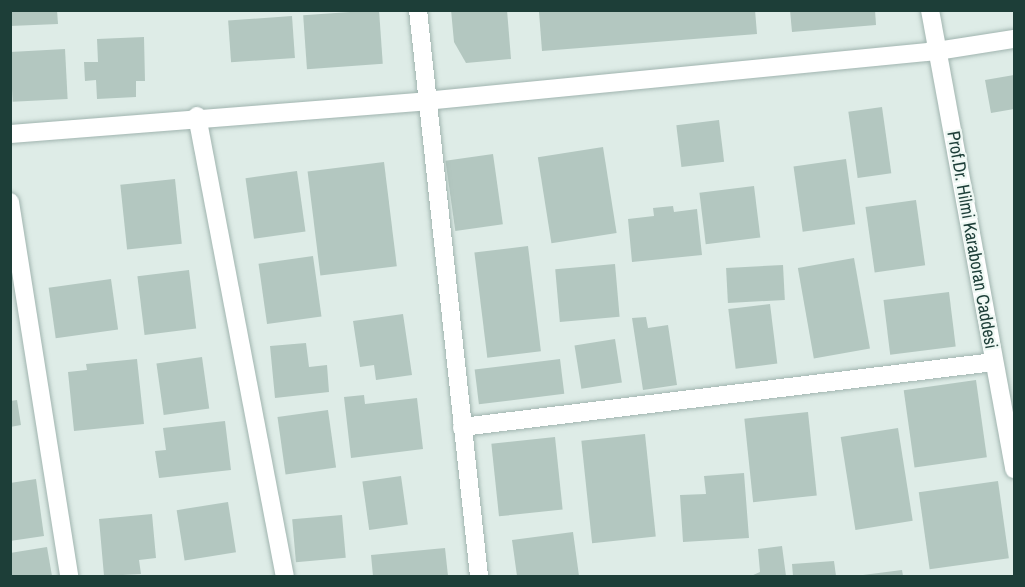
<!DOCTYPE html>
<html>
<head>
<meta charset="utf-8">
<style>
	body { margin:0 }
	#map { position:relative; width:1025px; height:587px; overflow:hidden; background:#deece7; font-family:"Archivo Narrow",sans-serif }
	div>[style] { position:absolute }
	.building>* { inset:0; background:#b3c7c0; transform-origin:0 0 }
	.roads { filter:drop-shadow(0 0 2px #a0b4af) drop-shadow(0 0 2px #a0b4af) }
	.street>* { height:18px; margin:-9px; padding:0 9px; transform-origin:9px; border-radius:9px; background:#fff }
	.secondary>* { height:18px; margin:-9px; padding:0 9px; transform-origin:9px; border-radius:9px; background:#fff }
	span { translate:-50% -50%; white-space:nowrap; text-align:center; line-height:1.15; -webkit-text-stroke:4.5px #eff8f4; paint-order:stroke }
	.street-label { font-size:18px; color:#1d3e38 }
	.frame { position:absolute; inset:0; border:12px solid #1d3e38; pointer-events:none }
</style>
</head>
<body>
<div id="map">
	<div class="building">
		<i style="clip-path:polygon(10px 10px,57px 10px,58px 24px,10px 26px)"></i>
		<i style="left:379px;top:10px;width:54px;height:76px;rotate:86deg"></i>
		<i style="clip-path:polygon(451px 10px,507px 10px,511px 59px,466px 63px,454px 42px)"></i>
		<i style="clip-path:polygon(755px 10px,757px 34px,542px 51px,539px 12px)"></i>
		<i style="clip-path:polygon(790px 10px,875px 10px,876px 25px,792px 32px)"></i>
		<i style="left:292px;top:16px;width:42px;height:64px;rotate:86deg"></i>
		<i style="clip-path:polygon(144px 37px,145px 81px,136px 81px,136px 97px,97px 99px,96px 80px,85px 81px,84px 62px,98px 62px,97px 39px)"></i>
		<i style="left:65px;top:49px;width:50px;height:55px;rotate:87deg"></i>
		<i style="clip-path:polygon(1014px 75px,1014px 109px,991px 113px,985px 80px)"></i>
		<i style="left:882px;top:107px;width:67px;height:34px;rotate:82deg"></i>
		<i style="left:719px;top:120px;width:42px;height:43px;rotate:83deg"></i>
		<i style="left:603px;top:147px;width:87px;height:66px;rotate:81deg"></i>
		<i style="left:493px;top:154px;width:71px;height:48px;rotate:82deg"></i>
		<i style="left:846px;top:159px;width:66px;height:53px;rotate:82deg"></i>
		<i style="left:384px;top:162px;width:105px;height:77px;rotate:83deg"></i>
		<i style="left:297px;top:171px;width:61px;height:52px;rotate:82deg"></i>
		<i style="left:175px;top:179px;width:65px;height:55px;rotate:84deg"></i>
		<i style="left:754px;top:186px;width:52px;height:55px;rotate:83deg"></i>
		<i style="left:916px;top:200px;width:66px;height:51px;rotate:82deg"></i>
		<i style="clip-path:polygon(673px 206px,674px 212px,697px 209px,702px 255px,632px 262px,628px 219px,654px 216px,653px 208px)"></i>
		<i style="left:528px;top:246px;width:106px;height:54px;rotate:83deg"></i>
		<i style="left:313px;top:256px;width:61px;height:55px;rotate:82deg"></i>
		<i style="left:854px;top:258px;width:92px;height:57px;rotate:80deg"></i>
		<i style="left:615px;top:264px;width:53px;height:60px;rotate:85deg"></i>
		<i style="left:783px;top:265px;width:35px;height:57px;rotate:87deg"></i>
		<i style="left:189px;top:270px;width:59px;height:52px;rotate:83deg"></i>
		<i style="left:111px;top:279px;width:51px;height:63px;rotate:82deg"></i>
		<i style="left:949px;top:292px;width:55px;height:66px;rotate:83deg"></i>
		<i style="left:770px;top:304px;width:60px;height:42px;rotate:83deg"></i>
		<i style="clip-path:polygon(403px 314px,412px 375px,376px 380px,374px 365px,360px 367px,353px 321px)"></i>
		<i style="clip-path:polygon(646px 317px,648px 328px,668px 325px,677px 385px,643px 390px,632px 318px)"></i>
		<i style="left:615px;top:339px;width:44px;height:41px;rotate:81deg"></i>
		<i style="clip-path:polygon(306px 343px,309px 367px,327px 365px,329px 392px,275px 398px,270px 346px)"></i>
		<i style="left:202px;top:357px;width:52px;height:46px;rotate:82deg"></i>
		<i style="clip-path:polygon(137px 359px,144px 424px,74px 431px,68px 372px,87px 370px,86px 364px)"></i>
		<i style="left:560px;top:359px;width:35px;height:86px;rotate:83deg"></i>
		<i style="left:976px;top:380px;width:78px;height:73px;rotate:82deg"></i>
		<i style="clip-path:polygon(364px 395px,365px 404px,417px 398px,423px 449px,351px 458px,344px 397px)"></i>
		<i style="clip-path:polygon(17px 400px,21px 425px,10px 427px,10px 401px)"></i>
		<i style="left:328px;top:410px;width:58px;height:51px;rotate:82deg"></i>
		<i style="left:808px;top:412px;width:84px;height:64px;rotate:84deg"></i>
		<i style="clip-path:polygon(225px 421px,231px 470px,159px 478px,155px 451px,166px 450px,163px 428px)"></i>
		<i style="left:898px;top:428px;width:94px;height:58px;rotate:81deg"></i>
		<i style="left:645px;top:434px;width:103px;height:64px;rotate:84deg"></i>
		<i style="left:555px;top:437px;width:73px;height:64px;rotate:84deg"></i>
		<i style="clip-path:polygon(744px 473px,749px 538px,683px 542px,680px 495px,706px 494px,704px 476px)"></i>
		<i style="left:401px;top:476px;width:49px;height:39px;rotate:82deg"></i>
		<i style="clip-path:polygon(36px 479px,44px 536px,10px 541px,10px 483px)"></i>
		<i style="left:998px;top:481px;width:78px;height:80px;rotate:82deg"></i>
		<i style="left:228px;top:502px;width:51px;height:52px;rotate:81deg"></i>
		<i style="clip-path:polygon(152px 514px,156px 558px,139px 560px,141px 574px,104px 576px,99px 519px)"></i>
		<i style="left:342px;top:515px;width:43px;height:50px;rotate:85deg"></i>
		<i style="clip-path:polygon(573px 532px,579px 576px,517px 576px,512px 540px)"></i>
		<i style="clip-path:polygon(782px 546px,786px 576px,751px 576px,760px 572px,758px 549px)"></i>
		<i style="clip-path:polygon(47px 547px,52px 576px,10px 576px,10px 553px)"></i>
		<i style="clip-path:polygon(445px 548px,448px 576px,373px 576px,371px 555px)"></i>
		<i style="clip-path:polygon(834px 561px,836px 576px,793px 576px,792px 564px)"></i>
		<i style="clip-path:polygon(902px 570px,903px 576px,863px 576px,863px 575px)"></i>
	</div>
	<div class="roads">
		<div class="street">
			<i style="left:418px;top:10px;width:569px;rotate:83.85deg"></i>
			<i style="left:197px;top:116px;width:468px;rotate:79.2deg"></i>
			<i style="left:10px;top:134px;width:416px;rotate:-4.5deg"></i>
			<i style="left:425px;top:101px;width:514px;rotate:-5.58deg"></i>
			<i style="left:937px;top:51px;width:78px;rotate:-8.9deg"></i>
			<i style="left:10px;top:202px;width:379px;rotate:81deg"></i>
			<i style="left:462px;top:427px;width:536px;rotate:-6.97deg"></i>
		</div>
		<div class="secondary">
			<i style="left:930px;top:10px;width:467px;rotate:79.6deg"></i>
		</div>
	</div>
	<div class="street-label">
		<span style="left:972px;top:240px;rotate:80deg">Prof.Dr. Hilmi Karaboran Caddesi</span>
	</div>
	<div class="frame"></div>
</div>
</body>
</html>
